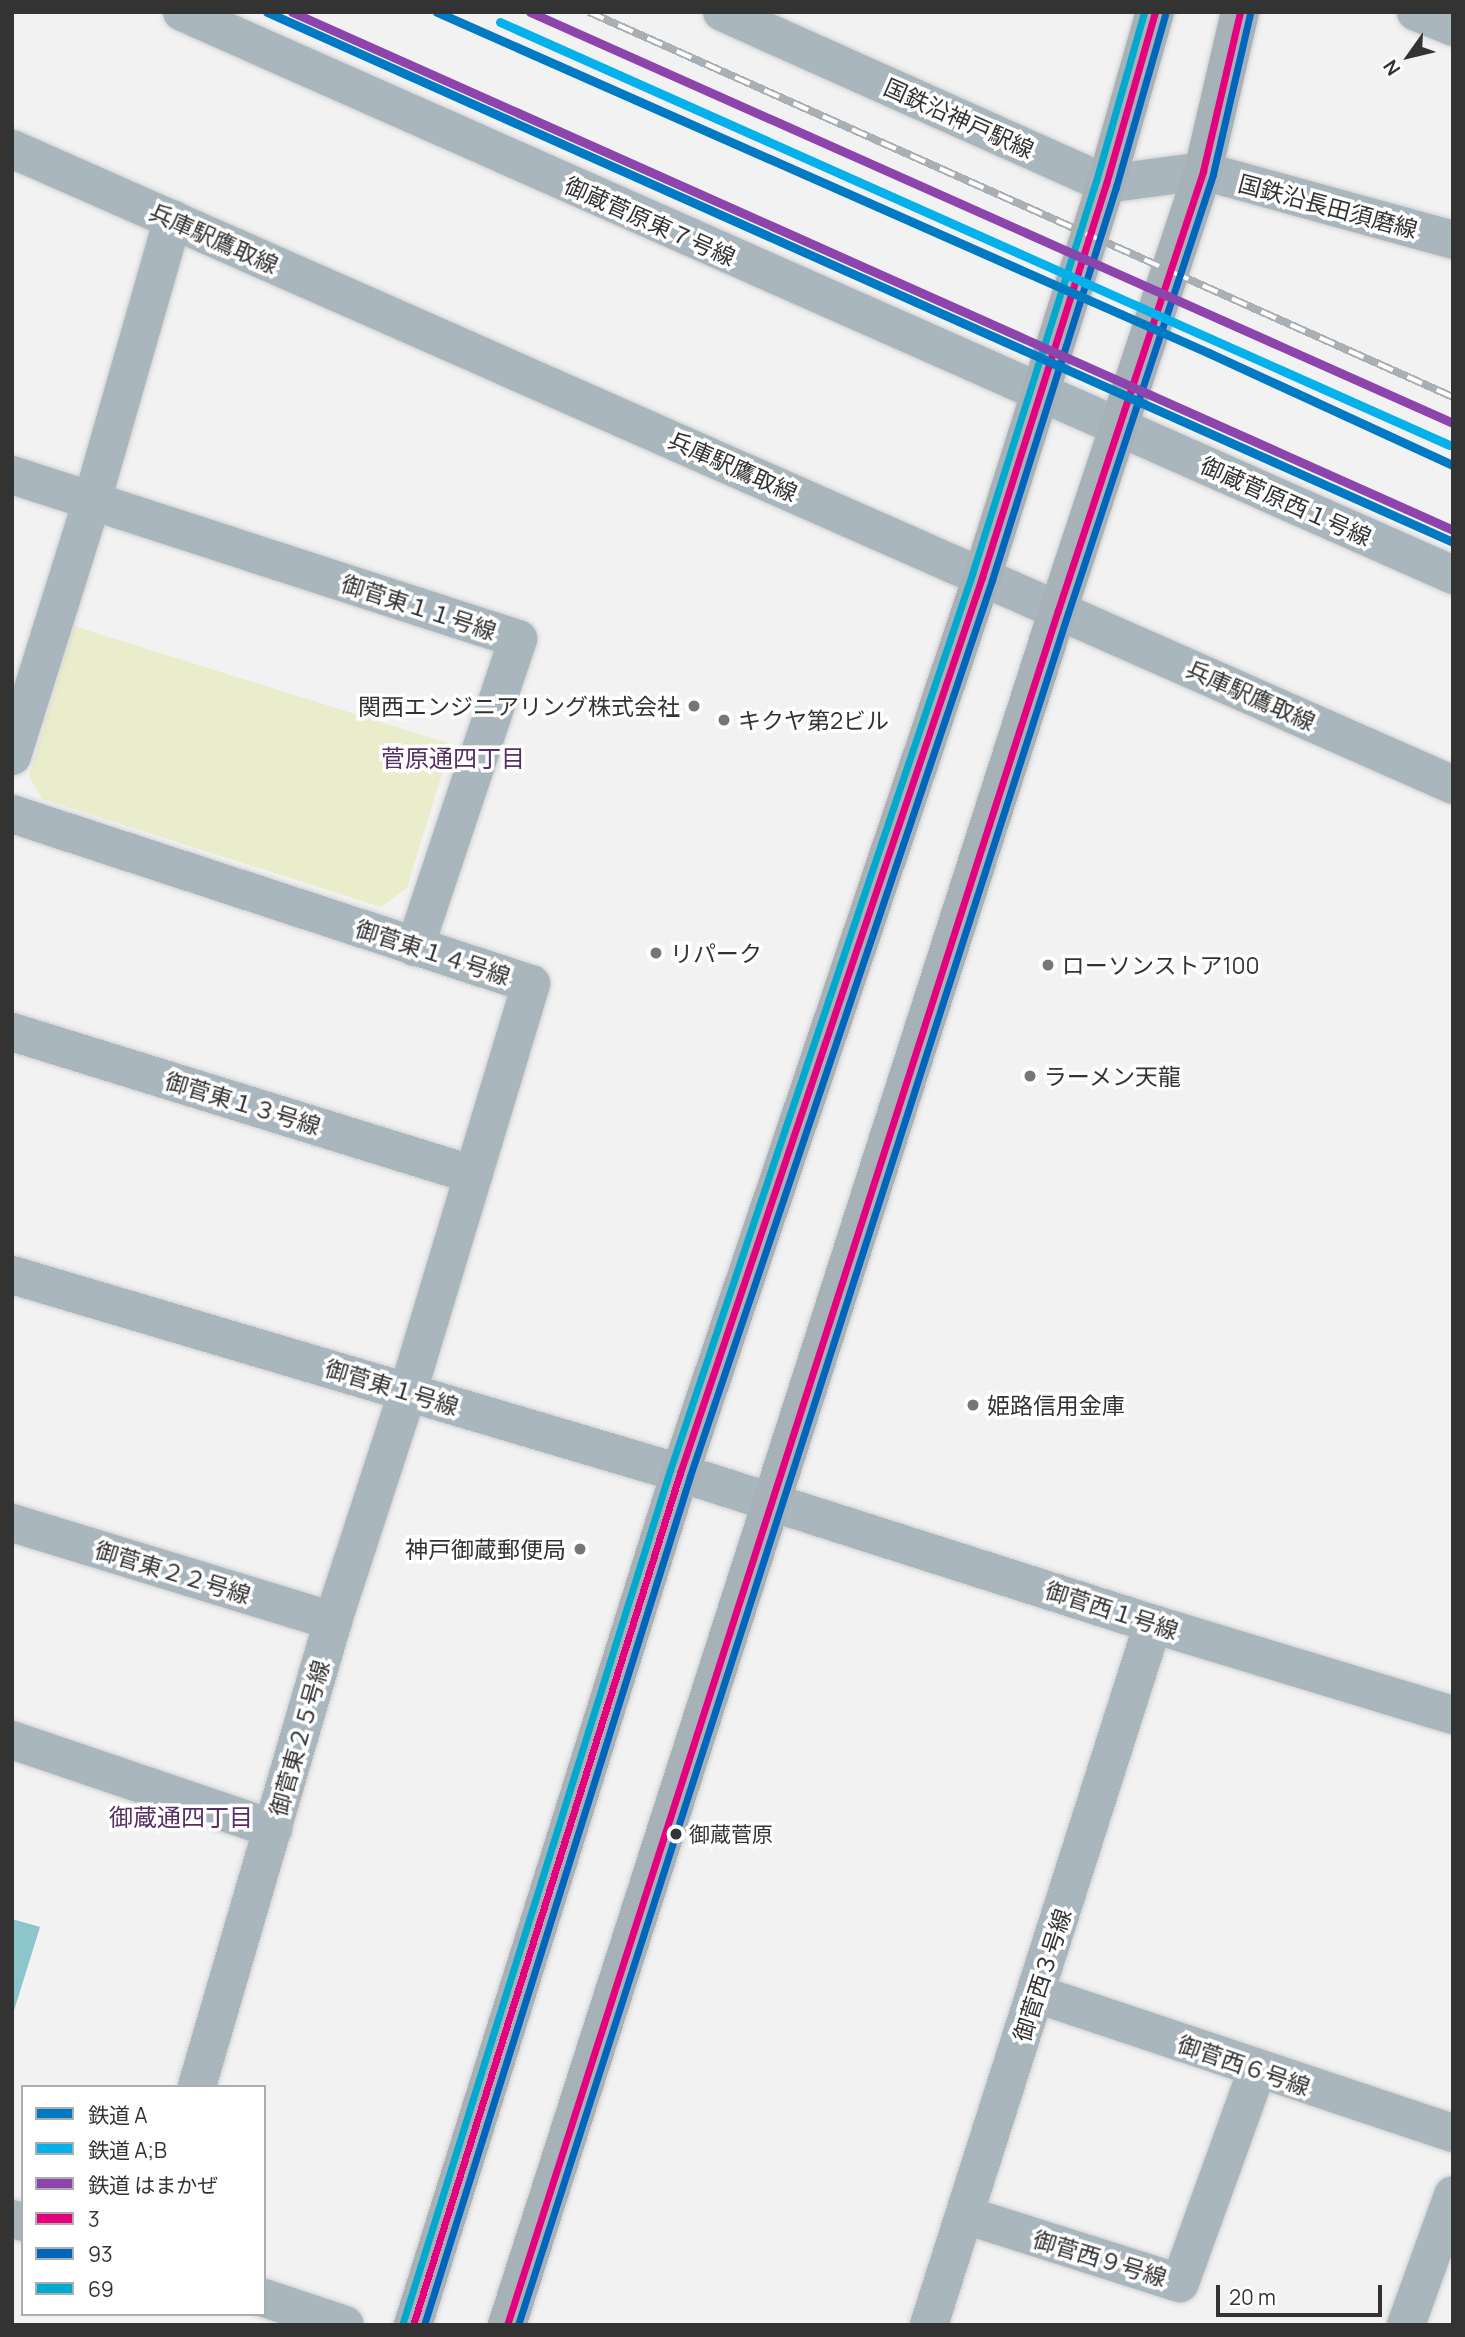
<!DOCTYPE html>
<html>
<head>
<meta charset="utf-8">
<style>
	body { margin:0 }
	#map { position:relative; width:1465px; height:2337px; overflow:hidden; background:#f2f2f3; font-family:Manrope,"Noto Sans JP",sans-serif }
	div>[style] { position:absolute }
	.green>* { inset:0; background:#eaedcb }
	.water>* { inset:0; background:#8cc5cc }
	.roads { filter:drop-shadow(0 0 2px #d0d0d1) drop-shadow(0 0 2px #d0d0d1) }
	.minor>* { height:38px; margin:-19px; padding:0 19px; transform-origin:19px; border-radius:19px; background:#a9b6be }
	.highway>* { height:38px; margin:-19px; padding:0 19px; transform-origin:19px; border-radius:19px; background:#a6b1b8 }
	.rail>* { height:8px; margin-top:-4px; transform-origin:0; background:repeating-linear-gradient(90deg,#fff 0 16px,#aaafb3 0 32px); box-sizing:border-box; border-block:2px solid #aaafb3 }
	.bus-1>* { height:7px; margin:-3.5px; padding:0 3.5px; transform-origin:3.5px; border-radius:3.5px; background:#e5007d }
	.bus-2>* { height:7px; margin:-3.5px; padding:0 3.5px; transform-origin:3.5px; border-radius:3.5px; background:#0065bd }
	.bus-3>* { height:7px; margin:-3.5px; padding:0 3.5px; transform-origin:3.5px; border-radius:3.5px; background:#00a9ce }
	.rail-1>* { height:9px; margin:-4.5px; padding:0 4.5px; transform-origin:4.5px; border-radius:4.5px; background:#007ac2 }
	.rail-2>* { height:9px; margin:-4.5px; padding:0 4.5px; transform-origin:4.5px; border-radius:4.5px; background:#05b1eb }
	.rail-3>* { height:9px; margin:-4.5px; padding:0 4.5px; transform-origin:4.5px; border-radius:4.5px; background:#8e44ad }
	.dots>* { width:19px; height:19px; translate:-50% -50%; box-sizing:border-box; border:4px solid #fff; border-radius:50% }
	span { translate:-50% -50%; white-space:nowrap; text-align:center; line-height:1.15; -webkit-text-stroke:7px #fff; paint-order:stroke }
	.bus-label { font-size:21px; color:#333334 }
	.left { translate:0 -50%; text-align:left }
	.street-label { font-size:23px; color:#333334 }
	.poi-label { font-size:23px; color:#333334 }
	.right { translate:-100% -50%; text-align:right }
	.neighbourhood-label { font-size:24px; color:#572f66 }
	.frame { position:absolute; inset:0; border:14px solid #333334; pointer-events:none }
	.legend { position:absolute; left:21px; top:2085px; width:245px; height:231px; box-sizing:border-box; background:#fff; border:2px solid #adadae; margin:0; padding:9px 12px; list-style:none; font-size:21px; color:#333334 }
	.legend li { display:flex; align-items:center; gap:14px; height:35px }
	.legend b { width:35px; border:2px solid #adadae }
	.north { position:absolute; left:1374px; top:21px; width:70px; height:70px; -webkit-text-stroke:5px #fff; paint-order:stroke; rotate:236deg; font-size:19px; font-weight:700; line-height:28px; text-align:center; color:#333334 }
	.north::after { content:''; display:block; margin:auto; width:24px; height:32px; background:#333334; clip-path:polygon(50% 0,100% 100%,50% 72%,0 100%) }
	.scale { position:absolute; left:1216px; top:2285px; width:166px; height:32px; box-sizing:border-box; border:4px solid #333334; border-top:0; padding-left:9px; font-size:21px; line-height:24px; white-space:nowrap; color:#333334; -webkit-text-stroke:5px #fff; paint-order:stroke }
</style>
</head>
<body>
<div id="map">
	<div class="green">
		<i style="clip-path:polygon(74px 626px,451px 744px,407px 888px,381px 907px,42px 799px,29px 776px)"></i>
	</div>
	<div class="water">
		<i style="clip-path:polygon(12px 1919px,40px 1927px,12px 2017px)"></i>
	</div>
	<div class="roads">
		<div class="minor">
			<i style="left:182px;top:12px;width:1390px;rotate:23.89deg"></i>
			<i style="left:722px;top:12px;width:421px;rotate:24.1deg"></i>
			<i style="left:1106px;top:184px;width:98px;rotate:-7.6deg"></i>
			<i style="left:1203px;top:171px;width:259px;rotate:15.4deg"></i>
			<i style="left:1416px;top:12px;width:40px;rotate:22deg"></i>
			<i style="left:12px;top:149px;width:1575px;rotate:23.81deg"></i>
			<i style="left:12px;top:475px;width:532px;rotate:17.96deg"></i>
			<i style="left:518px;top:639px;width:325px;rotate:108.5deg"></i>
			<i style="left:12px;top:756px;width:267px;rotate:-72.6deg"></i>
			<i style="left:92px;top:501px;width:293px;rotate:-74deg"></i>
			<i style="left:12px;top:814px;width:546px;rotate:18.14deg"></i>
			<i style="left:531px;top:984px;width:425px;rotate:106.8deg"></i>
			<i style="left:408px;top:1391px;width:242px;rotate:108.1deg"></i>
			<i style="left:333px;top:1621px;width:485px;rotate:106.3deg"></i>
			<i style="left:12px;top:1032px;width:483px;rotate:17.2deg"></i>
			<i style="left:12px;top:1275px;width:697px;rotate:16.51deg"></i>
			<i style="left:680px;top:1473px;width:497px;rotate:17.7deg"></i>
			<i style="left:1153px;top:1624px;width:313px;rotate:16.9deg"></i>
			<i style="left:12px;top:1523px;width:336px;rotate:17deg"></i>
			<i style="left:12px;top:1740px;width:276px;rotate:18.8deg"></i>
			<i style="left:1037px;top:1994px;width:439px;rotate:18.5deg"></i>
			<i style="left:965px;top:2215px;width:225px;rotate:17.6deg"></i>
			<i style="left:1180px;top:2283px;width:226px;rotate:-70.1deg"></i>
			<i style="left:12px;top:2219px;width:11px;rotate:15deg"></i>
			<i style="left:264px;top:2298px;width:85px;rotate:18.4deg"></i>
			<i style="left:929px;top:2325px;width:736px;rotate:-72.28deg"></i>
			<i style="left:1406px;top:2325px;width:138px;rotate:-70.1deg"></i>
		</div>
		<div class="highway">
			<i style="left:413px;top:2325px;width:893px;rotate:-72.6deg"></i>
			<i style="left:680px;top:1473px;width:946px;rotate:-71.37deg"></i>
			<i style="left:982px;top:577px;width:412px;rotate:-72.5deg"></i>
			<i style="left:1106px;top:184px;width:179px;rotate:-74.1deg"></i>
			<i style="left:507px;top:2325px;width:1801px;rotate:-72.19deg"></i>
			<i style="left:1058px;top:610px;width:462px;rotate:-71.7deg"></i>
			<i style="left:1203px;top:171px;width:163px;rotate:-76.9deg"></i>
		</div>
	</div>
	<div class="rail">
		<i style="left:589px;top:12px;width:946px;rotate:24.02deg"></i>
	</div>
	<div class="bus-1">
		<i style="left:413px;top:2325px;width:893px;rotate:-72.6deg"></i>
		<i style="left:680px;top:1473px;width:946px;rotate:-71.37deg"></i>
		<i style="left:982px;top:577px;width:412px;rotate:-72.5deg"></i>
		<i style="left:1106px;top:184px;width:179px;rotate:-74.1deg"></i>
		<i style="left:507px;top:2325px;width:1801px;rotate:-72.19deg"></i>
		<i style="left:1058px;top:610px;width:462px;rotate:-71.7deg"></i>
		<i style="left:1203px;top:171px;width:163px;rotate:-76.9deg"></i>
	</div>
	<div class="bus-2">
		<i style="left:424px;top:2325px;width:890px;rotate:-72.6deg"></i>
		<i style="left:690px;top:1476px;width:946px;rotate:-71.37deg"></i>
		<i style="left:992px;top:580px;width:412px;rotate:-72.5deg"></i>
		<i style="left:1116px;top:187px;width:179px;rotate:-74.1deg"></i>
		<i style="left:518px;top:2325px;width:1798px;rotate:-72.19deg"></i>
		<i style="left:1068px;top:613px;width:462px;rotate:-71.7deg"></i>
		<i style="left:1213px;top:174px;width:164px;rotate:-77deg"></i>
	</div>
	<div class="bus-3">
		<i style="left:403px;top:2322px;width:893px;rotate:-72.6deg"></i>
		<i style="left:670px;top:1470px;width:946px;rotate:-71.37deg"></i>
		<i style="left:972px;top:574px;width:412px;rotate:-72.5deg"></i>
		<i style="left:1096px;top:181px;width:176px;rotate:-74.1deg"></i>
	</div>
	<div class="rail-1">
		<i style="left:267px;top:12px;width:1299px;rotate:24.08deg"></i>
		<i style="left:437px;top:12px;width:844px;rotate:23.83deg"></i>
		<i style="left:1209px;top:353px;width:268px;rotate:24.7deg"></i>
	</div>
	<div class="rail-2">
		<i style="left:500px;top:22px;width:1039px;rotate:24.02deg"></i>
	</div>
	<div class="rail-3">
		<i style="left:292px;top:12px;width:1271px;rotate:24.04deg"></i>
		<i style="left:530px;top:12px;width:1010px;rotate:24deg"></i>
	</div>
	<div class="dots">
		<i style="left:694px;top:706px;background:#767677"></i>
		<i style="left:724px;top:720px;background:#767677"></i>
		<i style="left:656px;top:953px;background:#767677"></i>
		<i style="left:1048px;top:965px;background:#767677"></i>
		<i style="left:1030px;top:1076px;background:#767677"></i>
		<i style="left:973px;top:1405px;background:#767677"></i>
		<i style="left:580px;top:1549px;background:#767677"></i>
		<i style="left:676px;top:1834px;background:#333334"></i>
	</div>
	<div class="bus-label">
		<span class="left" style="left:689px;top:1834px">御蔵菅原</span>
	</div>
	<div class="street-label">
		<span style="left:959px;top:118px;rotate:24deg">国鉄沿神戸駅線</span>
		<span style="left:1328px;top:206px;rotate:15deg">国鉄沿長田須磨線</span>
		<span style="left:650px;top:221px;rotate:24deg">御蔵菅原東７号線</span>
		<span style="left:214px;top:238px;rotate:24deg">兵庫駅鷹取線</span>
		<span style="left:733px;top:466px;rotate:24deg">兵庫駅鷹取線</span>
		<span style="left:1286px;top:501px;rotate:24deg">御蔵菅原西１号線</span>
		<span style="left:419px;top:607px;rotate:18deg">御菅東１１号線</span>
		<span style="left:1251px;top:695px;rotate:24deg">兵庫駅鷹取線</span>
		<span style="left:433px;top:952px;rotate:18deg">御菅東１４号線</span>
		<span style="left:243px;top:1103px;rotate:17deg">御菅東１３号線</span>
		<span style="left:392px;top:1387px;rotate:17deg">御菅東１号線</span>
		<span style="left:173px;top:1572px;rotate:17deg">御菅東２２号線</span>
		<span style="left:1112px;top:1610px;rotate:18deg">御菅西１号線</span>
		<span style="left:299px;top:1738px;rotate:-74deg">御菅東２５号線</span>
		<span style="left:1042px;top:1975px;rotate:-72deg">御菅西３号線</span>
		<span style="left:1244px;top:2065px;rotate:19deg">御菅西６号線</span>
		<span style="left:1100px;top:2258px;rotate:17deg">御菅西９号線</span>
	</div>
	<div class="poi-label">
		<span class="right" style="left:680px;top:706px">関西エンジニアリング株式会社</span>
		<span class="left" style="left:738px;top:720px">キクヤ第2ビル</span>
		<span class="left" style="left:670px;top:953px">リパーク</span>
		<span class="left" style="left:1062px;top:965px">ローソンストア100</span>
		<span class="left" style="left:1044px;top:1076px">ラーメン天龍</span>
		<span class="left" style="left:987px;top:1405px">姫路信用金庫</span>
		<span class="right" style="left:566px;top:1549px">神戸御蔵郵便局</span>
	</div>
	<div class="neighbourhood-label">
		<span style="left:453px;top:758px">菅原通四丁目</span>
		<span style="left:181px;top:1817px">御蔵通四丁目</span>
	</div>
	<div class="frame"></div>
	<ul class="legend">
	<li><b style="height:9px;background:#007ac2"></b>鉄道 A</li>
	<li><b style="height:9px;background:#05b1eb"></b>鉄道 A;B</li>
	<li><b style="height:9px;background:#8e44ad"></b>鉄道 はまかぜ</li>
	<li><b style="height:9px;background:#e5007d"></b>3</li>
	<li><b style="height:9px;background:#0065bd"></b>93</li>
	<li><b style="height:9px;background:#00a9ce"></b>69</li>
	</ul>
	<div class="north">N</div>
	<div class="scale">20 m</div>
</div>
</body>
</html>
